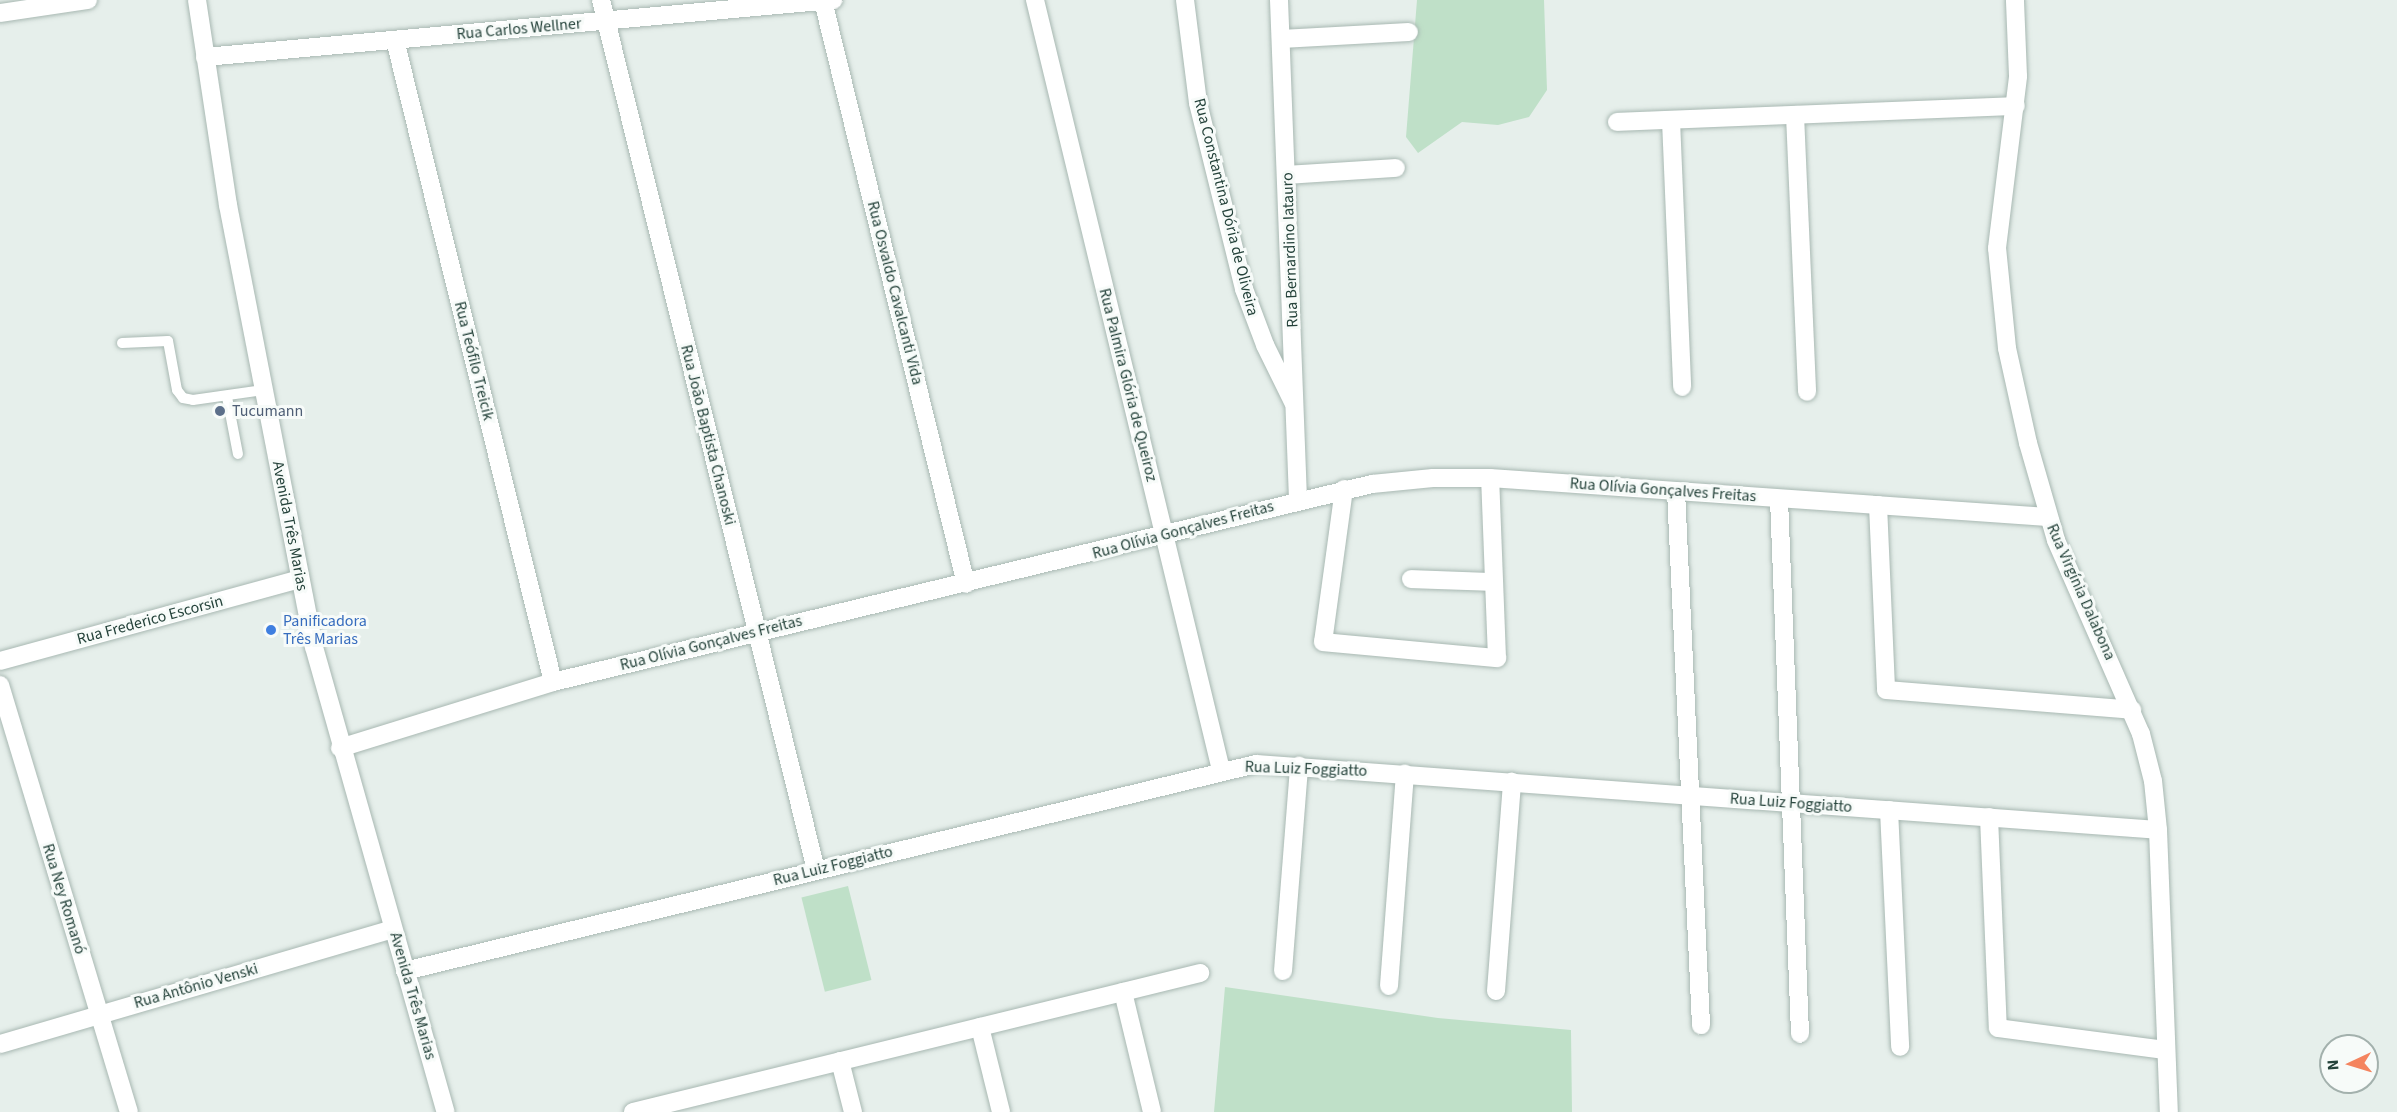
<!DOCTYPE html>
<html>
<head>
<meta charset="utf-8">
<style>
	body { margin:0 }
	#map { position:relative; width:2397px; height:1112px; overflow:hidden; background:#e6efeb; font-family:"Source Sans 3",sans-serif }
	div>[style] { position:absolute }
	.green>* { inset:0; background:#bfe0c8; transform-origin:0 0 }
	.roads { filter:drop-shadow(0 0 2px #a8b8b2) drop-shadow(0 0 2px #a8b8b2) }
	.lane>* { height:10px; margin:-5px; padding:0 5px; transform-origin:5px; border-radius:5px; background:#fff }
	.street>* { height:18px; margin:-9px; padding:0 9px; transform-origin:9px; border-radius:9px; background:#fff }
	.secondary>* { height:18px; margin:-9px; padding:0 9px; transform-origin:9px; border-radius:9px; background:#fff }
	.dots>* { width:16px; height:16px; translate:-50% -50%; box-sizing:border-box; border:3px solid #f7fbf9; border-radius:50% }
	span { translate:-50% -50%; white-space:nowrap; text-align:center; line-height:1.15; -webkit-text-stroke:6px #f7fbf9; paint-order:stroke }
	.street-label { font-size:16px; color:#24423a }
	.service-label { font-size:16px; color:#4e5e75 }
	.left { translate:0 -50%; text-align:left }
	.shop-label { font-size:16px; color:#366cbe }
	.north { position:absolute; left:2319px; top:1034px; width:60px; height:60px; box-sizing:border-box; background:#f7fbf9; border:2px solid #a3b1ad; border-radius:50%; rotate:266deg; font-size:16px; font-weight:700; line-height:24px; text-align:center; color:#24423a }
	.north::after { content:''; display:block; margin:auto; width:21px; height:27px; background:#f4845f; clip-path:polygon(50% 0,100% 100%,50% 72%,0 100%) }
</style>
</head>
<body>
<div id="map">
	<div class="green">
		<i style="clip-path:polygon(1417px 0,1544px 0,1547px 90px,1529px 117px,1498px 125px,1462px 122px,1418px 153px,1406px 137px)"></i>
		<i style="left:848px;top:886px;width:97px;height:48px;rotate:76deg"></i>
		<i style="clip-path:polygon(1225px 987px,1438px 1018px,1571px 1030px,1572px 1112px,1214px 1112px)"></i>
	</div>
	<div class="roads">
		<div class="lane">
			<i style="left:122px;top:343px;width:46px;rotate:-2.5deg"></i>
			<i style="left:168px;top:341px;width:50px;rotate:79.6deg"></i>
			<i style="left:177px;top:390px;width:10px;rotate:53deg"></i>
			<i style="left:183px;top:398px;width:10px;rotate:11deg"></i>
			<i style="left:193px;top:400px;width:71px;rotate:-8.1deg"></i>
			<i style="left:227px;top:397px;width:58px;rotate:79.1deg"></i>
		</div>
		<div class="street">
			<i style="left:601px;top:0;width:896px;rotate:76.12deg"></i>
			<i style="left:1035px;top:0;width:792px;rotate:76.42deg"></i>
			<i style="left:1185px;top:0;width:104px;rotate:82.8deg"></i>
			<i style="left:1198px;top:103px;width:192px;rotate:76.1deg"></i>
			<i style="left:1244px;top:289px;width:60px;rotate:69.4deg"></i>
			<i style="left:1265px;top:345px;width:64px;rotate:63.8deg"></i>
			<i style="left:1279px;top:0;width:500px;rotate:87.82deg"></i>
			<i style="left:823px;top:1px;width:600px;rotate:76.22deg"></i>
			<i style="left:0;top:13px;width:89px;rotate:-8.4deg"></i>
			<i style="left:1281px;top:39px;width:128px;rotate:-3.1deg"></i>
			<i style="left:395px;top:40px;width:661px;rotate:76.17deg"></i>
			<i style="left:205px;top:57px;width:631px;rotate:-5.19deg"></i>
			<i style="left:1795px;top:115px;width:277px;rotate:87.5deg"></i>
			<i style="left:1671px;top:120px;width:267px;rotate:87.6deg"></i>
			<i style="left:1617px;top:122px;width:399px;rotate:-2.3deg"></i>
			<i style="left:1287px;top:175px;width:109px;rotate:-3.7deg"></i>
			<i style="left:1344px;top:489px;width:154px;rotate:97.8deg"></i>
			<i style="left:1323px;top:642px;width:175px;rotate:5.3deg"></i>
			<i style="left:1497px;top:658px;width:180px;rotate:-92.2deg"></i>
			<i style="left:1676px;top:491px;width:535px;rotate:87.32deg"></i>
			<i style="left:1779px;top:499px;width:535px;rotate:87.75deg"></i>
			<i style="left:1878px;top:505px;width:185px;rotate:87.5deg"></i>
			<i style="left:1886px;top:690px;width:247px;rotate:4.6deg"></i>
			<i style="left:1411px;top:579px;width:83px;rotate:2.1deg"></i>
			<i style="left:0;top:661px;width:311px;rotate:-15.3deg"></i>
			<i style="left:0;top:685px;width:446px;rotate:73.2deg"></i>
			<i style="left:340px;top:748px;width:223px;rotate:-17.2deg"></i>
			<i style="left:553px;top:682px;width:843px;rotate:-13.59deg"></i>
			<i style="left:1372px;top:484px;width:61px;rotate:-5.6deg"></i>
			<i style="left:1433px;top:478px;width:57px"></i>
			<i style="left:1490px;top:478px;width:559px;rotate:4deg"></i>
			<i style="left:1889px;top:810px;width:237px;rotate:87.3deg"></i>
			<i style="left:1989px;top:817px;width:211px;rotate:87.6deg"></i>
			<i style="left:1998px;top:1028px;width:169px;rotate:7.5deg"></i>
			<i style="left:2158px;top:830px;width:282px;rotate:87.8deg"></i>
			<i style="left:1283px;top:971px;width:206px;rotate:-85.5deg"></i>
			<i style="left:1389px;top:986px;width:213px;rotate:-85.7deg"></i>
			<i style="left:1496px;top:991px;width:210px;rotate:-85.6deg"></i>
			<i style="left:1123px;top:992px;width:123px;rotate:76.4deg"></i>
			<i style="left:980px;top:1027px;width:88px;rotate:76.1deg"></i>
			<i style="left:0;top:1044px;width:409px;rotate:-16.3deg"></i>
			<i style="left:840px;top:1061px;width:53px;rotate:75.7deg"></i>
			<i style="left:633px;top:1112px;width:584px;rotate:-13.77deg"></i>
		</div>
		<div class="secondary">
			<i style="left:197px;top:0;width:207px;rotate:81.4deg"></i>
			<i style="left:228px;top:205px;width:450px;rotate:79deg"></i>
			<i style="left:314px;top:647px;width:483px;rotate:74.2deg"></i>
			<i style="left:405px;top:971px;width:876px;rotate:-13.67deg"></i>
			<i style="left:1256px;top:764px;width:904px;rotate:4.18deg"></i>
			<i style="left:2158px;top:830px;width:49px;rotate:-95.8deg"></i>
			<i style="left:2153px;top:781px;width:49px;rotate:-104.3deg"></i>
			<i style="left:2141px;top:734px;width:212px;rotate:-113.7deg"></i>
			<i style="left:2056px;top:540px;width:101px;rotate:-106.1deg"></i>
			<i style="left:2028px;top:443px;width:97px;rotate:-102.5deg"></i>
			<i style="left:2007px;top:348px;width:100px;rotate:-95.7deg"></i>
			<i style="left:1997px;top:248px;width:173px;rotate:-83deg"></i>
			<i style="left:2018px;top:76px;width:76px;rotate:-92.3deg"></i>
		</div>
	</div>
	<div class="dots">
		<i style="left:220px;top:411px;background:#5c6f8a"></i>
		<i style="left:271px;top:630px;background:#3f7fe0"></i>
	</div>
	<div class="street-label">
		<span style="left:519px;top:29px;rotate:-5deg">Rua Carlos Wellner</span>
		<span style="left:1226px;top:207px;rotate:76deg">Rua Constantina Dória de Oliveira</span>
		<span style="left:1290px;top:250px;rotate:-92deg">Rua Bernardino Iatauro</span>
		<span style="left:895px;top:293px;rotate:76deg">Rua Osvaldo Cavalcanti Vida</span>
		<span style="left:474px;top:361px;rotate:76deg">Rua Teófilo Treicik</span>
		<span style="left:1128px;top:385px;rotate:76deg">Rua Palmira Glória de Queiroz</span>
		<span style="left:708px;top:435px;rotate:76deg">Rua João Baptista Chanoski</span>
		<span style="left:1663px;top:490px;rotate:4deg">Rua Olívia Gonçalves Freitas</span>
		<span style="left:290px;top:526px;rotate:79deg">Avenida Três Marias</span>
		<span style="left:1183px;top:530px;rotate:-15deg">Rua Olívia Gonçalves Freitas</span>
		<span style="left:2081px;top:592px;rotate:66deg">Rua Virgínia Dalabona</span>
		<span style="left:150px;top:620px;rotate:-15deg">Rua Frederico Escorsin</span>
		<span style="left:711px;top:643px;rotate:-14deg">Rua Olívia Gonçalves Freitas</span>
		<span style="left:1306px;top:769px;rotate:2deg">Rua Luiz Foggiatto</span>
		<span style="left:1791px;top:803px;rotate:4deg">Rua Luiz Foggiatto</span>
		<span style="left:833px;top:866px;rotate:-14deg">Rua Luiz Foggiatto</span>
		<span style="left:64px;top:899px;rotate:73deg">Rua Ney Romanó</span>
		<span style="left:196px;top:986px;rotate:-16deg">Rua Antônio Venski</span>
		<span style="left:413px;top:996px;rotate:74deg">Avenida Três Marias</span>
	</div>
	<div class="service-label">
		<span class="left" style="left:232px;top:411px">Tucumann</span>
	</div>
	<div class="shop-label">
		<span class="left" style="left:283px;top:630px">Panificadora<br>Três Marias</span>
	</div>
	<div class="north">N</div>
</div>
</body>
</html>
